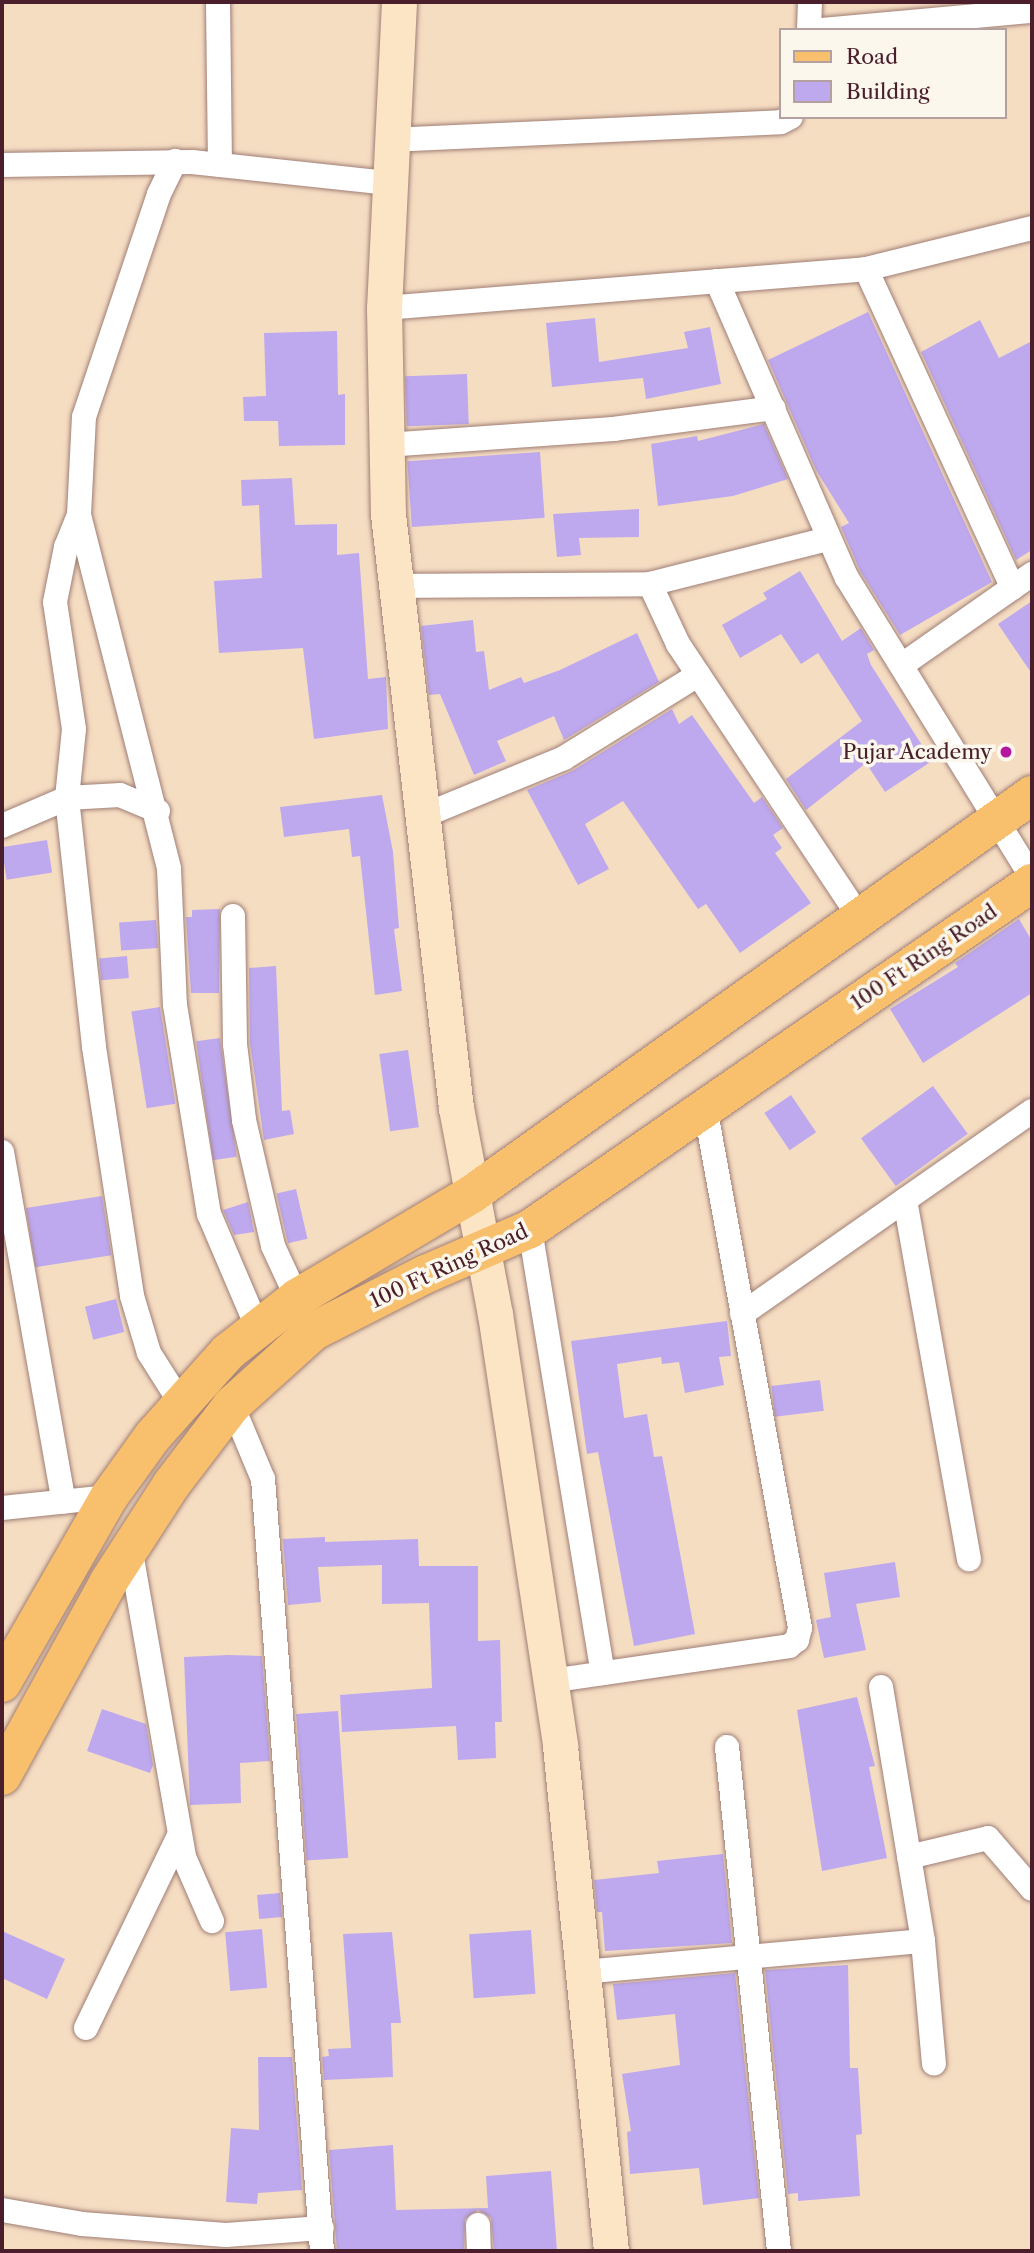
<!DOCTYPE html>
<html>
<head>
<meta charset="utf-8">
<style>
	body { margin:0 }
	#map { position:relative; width:1034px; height:2253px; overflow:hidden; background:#f5ddc2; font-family:"Libre Caslon Text",serif }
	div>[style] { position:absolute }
	.building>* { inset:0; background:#bea9ef; transform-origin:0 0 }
	.roads { filter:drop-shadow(0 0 2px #a07e76) drop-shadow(0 0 2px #a07e76) }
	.street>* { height:24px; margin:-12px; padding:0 12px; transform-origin:12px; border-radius:12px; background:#fff }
	.secondary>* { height:35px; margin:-17.5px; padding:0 17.5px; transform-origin:17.5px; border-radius:17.5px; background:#fce5c4 }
	.primary>* { height:38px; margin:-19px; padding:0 19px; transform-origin:19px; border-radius:19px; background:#f8bf6c }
	.dots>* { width:19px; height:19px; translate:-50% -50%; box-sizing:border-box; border:4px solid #fbf7ec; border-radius:50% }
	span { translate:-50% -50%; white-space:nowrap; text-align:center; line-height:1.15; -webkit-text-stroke:7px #fbf7ec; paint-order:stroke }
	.poi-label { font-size:21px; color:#4a1f2b }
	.right { translate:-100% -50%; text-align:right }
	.street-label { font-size:21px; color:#4a1f2b }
	.frame { position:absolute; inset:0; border:4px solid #4a1f2b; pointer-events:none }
	.legend { position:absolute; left:779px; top:28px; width:228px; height:91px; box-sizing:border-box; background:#fbf7ec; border:2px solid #b4a19f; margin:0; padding:9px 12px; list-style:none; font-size:21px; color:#4a1f2b }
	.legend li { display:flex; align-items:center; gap:14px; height:35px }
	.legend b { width:35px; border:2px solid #b4a19f }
</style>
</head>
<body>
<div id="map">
	<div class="building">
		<i style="clip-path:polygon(868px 312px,992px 582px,900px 635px,860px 571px,841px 527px,849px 523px,816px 470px,768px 360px)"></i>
		<i style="clip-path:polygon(595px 318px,599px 362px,688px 348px,684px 332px,710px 327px,721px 384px,646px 399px,643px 378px,552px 387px,546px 323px)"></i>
		<i style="clip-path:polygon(980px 320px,999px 358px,1032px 341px,1032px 550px,1016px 560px,921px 352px)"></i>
		<i style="clip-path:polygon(337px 331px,338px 395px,345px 394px,345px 445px,279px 446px,278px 421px,244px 421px,243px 397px,266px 396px,264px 333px)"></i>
		<i style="left:467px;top:374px;width:50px;height:62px;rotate:88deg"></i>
		<i style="clip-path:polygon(764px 424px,788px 479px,733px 496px,658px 506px,651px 444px,697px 436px,698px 441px)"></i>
		<i style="left:540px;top:452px;width:66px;height:133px;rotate:86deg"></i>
		<i style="clip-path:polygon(292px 478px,295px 525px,337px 524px,337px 555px,359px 553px,368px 679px,386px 677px,388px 729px,314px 739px,303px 648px,219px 653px,214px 581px,262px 578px,259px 505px,242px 506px,241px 480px)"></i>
		<i style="clip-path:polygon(639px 509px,639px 537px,579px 538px,581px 555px,557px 557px,553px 514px)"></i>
		<i style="clip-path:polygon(800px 571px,842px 641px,861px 628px,874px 650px,867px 654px,871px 665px,932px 761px,885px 792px,866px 763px,806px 810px,786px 779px,862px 721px,818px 653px,801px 664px,781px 634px,740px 658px,722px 625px,767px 599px,763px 593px)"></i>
		<i style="clip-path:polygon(1032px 601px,1032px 674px,998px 624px)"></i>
		<i style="clip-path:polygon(473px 620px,476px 652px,484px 651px,489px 690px,521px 677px,524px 683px,560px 670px,637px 633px,659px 682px,564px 740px,554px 716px,497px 741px,506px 761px,474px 775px,440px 694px,429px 695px,421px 626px)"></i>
		<i style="clip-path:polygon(672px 709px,679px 724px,692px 715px,754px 803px,762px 797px,783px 828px,773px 835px,782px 848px,775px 853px,811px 903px,740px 953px,706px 904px,698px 909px,623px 801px,585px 824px,609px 869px,578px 885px,527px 790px,572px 771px)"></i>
		<i style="clip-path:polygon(382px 795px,393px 852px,399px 928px,394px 929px,402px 991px,375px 995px,360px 856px,352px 857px,349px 829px,284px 837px,280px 807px)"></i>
		<i style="left:47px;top:840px;width:33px;height:46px;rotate:81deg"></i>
		<i style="clip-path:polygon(220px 909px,219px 993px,191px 993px,186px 917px,192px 917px,192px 910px)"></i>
		<i style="clip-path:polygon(1019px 919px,1032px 941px,1032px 993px,923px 1063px,890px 1009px,958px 967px,955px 963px)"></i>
		<i style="left:156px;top:920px;width:28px;height:37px;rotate:86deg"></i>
		<i style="left:127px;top:956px;width:22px;height:28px;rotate:85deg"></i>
		<i style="clip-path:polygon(276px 966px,282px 1111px,290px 1110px,294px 1134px,264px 1140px,250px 1043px,249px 968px)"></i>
		<i style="left:160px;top:1007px;width:98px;height:29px;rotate:81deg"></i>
		<i style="left:220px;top:1038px;width:120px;height:24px;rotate:82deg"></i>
		<i style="left:408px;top:1050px;width:78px;height:29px;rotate:82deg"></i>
		<i style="left:933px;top:1086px;width:59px;height:89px;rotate:54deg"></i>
		<i style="left:791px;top:1095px;width:45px;height:32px;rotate:56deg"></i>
		<i style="left:296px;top:1189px;width:51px;height:20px;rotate:77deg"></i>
		<i style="left:102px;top:1196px;width:60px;height:77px;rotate:81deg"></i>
		<i style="clip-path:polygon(248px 1202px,254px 1232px,234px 1235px,223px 1210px)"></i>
		<i style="left:116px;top:1299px;width:34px;height:32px;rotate:76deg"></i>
		<i style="clip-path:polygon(727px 1321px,731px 1356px,719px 1357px,724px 1385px,685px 1393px,679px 1362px,662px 1364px,661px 1357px,617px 1364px,624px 1418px,647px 1414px,654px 1457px,662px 1456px,695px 1634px,634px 1646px,598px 1452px,587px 1454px,571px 1341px)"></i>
		<i style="left:820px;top:1380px;width:31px;height:49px;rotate:83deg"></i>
		<i style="clip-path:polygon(325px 1537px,325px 1542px,418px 1539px,419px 1566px,478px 1566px,478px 1641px,500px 1640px,502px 1722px,495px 1722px,496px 1758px,458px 1760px,456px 1726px,342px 1732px,340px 1695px,432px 1688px,429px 1603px,382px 1604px,382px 1565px,318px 1567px,321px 1602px,288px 1605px,283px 1539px)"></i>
		<i style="clip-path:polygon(895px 1562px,900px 1597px,856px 1604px,866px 1650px,824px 1658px,816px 1620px,831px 1617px,824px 1573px)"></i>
		<i style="clip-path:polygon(228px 1655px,262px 1656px,270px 1761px,240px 1763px,241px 1803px,190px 1805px,184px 1657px)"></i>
		<i style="clip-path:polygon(857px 1697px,875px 1766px,869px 1767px,887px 1858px,822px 1871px,797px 1710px)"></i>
		<i style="clip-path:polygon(102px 1709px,146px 1724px,153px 1765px,150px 1773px,87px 1751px)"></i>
		<i style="left:338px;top:1711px;width:147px;height:42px;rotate:86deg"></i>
		<i style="clip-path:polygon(723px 1854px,732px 1943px,605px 1951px,602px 1912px,597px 1912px,594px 1880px,659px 1873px,657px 1861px)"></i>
		<i style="left:280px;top:1893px;width:24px;height:23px;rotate:85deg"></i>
		<i style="left:262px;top:1929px;width:59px;height:37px;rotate:85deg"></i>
		<i style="left:531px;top:1930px;width:64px;height:62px;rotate:86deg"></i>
		<i style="clip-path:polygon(2px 1931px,65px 1959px,47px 1999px,2px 1978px)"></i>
		<i style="clip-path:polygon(392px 1932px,401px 2023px,391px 2023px,393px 2077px,324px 2080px,322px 2057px,329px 2056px,328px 2049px,351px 2048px,343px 1934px)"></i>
		<i style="clip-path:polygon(848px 1965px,850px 2068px,858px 2068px,862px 2134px,856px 2135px,860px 2196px,798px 2201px,798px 2193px,788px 2194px,765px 1970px)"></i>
		<i style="clip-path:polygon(735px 1973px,759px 2198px,703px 2205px,699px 2168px,630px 2174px,627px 2132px,631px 2131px,622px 2074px,680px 2065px,675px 2014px,617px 2020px,613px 1984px)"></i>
		<i style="clip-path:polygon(258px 2057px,292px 2057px,302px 2190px,258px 2193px,257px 2204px,226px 2202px,231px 2128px,259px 2130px)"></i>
		<i style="clip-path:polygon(393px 2145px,396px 2210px,488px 2208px,486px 2176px,551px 2171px,557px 2251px,494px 2251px,491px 2218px,478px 2210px,465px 2219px,464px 2251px,337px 2251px,329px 2150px)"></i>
	</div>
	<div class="roads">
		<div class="street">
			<i style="left:218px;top:2px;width:163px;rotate:89.3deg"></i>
			<i style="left:809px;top:30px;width:28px;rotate:-88deg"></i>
			<i style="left:822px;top:30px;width:211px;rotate:-5.2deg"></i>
			<i style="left:389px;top:140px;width:392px;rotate:-2.6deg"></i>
			<i style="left:781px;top:122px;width:11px;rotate:-27deg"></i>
			<i style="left:2px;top:165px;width:190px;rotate:-0.9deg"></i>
			<i style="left:192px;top:162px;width:196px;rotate:6.1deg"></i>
			<i style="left:866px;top:269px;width:351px;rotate:65.3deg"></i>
			<i style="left:717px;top:281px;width:324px;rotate:66.4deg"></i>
			<i style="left:847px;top:578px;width:352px;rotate:58.3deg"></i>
			<i style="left:384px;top:308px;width:484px;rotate:-4.6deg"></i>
			<i style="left:866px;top:269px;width:171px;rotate:-13.9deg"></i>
			<i style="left:386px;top:445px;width:228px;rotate:-4deg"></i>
			<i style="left:613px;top:429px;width:162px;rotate:-7.4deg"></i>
			<i style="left:79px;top:515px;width:365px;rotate:75.7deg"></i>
			<i style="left:169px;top:869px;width:136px;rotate:87.5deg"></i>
			<i style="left:175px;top:1005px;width:212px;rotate:80.8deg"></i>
			<i style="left:209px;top:1214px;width:125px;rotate:66.9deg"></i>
			<i style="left:650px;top:584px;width:66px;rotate:65deg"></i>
			<i style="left:678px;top:644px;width:330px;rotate:56.4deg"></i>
			<i style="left:395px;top:586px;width:255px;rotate:-0.4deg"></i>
			<i style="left:650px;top:584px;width:184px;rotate:-14.2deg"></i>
			<i style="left:902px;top:665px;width:159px;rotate:-35deg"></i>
			<i style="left:158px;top:811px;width:41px;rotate:-157.2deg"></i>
			<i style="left:120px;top:795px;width:53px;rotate:176.8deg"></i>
			<i style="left:67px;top:798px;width:250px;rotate:83.8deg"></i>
			<i style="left:94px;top:1047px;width:252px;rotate:81.3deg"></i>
			<i style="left:132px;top:1296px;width:59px;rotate:73.4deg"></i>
			<i style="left:149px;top:1353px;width:62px;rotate:57.6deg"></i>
			<i style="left:425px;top:815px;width:150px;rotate:-22.3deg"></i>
			<i style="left:564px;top:758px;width:158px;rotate:-31.8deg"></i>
			<i style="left:2px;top:826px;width:71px;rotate:-23.3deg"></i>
			<i style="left:67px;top:798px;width:69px;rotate:-84.2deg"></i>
			<i style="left:74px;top:729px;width:128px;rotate:-98.5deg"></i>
			<i style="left:55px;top:602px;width:56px;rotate:-78.7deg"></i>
			<i style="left:66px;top:547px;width:35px;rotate:-68deg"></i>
			<i style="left:79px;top:515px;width:98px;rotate:-87.1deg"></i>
			<i style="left:84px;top:417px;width:235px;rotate:-71.4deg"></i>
			<i style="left:159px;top:194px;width:37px;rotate:-64deg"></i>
			<i style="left:233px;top:916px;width:128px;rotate:89.1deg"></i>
			<i style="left:235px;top:1044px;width:77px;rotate:83.2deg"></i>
			<i style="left:244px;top:1120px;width:129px;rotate:77deg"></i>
			<i style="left:273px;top:1246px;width:57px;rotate:65.2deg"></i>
			<i style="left:2px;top:1152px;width:355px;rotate:80deg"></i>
			<i style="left:905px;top:1200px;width:365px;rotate:79.9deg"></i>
			<i style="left:530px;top:1229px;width:450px;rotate:80.7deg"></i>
			<i style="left:742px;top:1314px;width:354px;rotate:-35deg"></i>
			<i style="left:232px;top:1405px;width:80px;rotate:67.3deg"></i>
			<i style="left:263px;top:1479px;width:774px;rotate:85.63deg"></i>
			<i style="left:2px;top:1508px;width:108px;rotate:-5.9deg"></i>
			<i style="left:130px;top:1547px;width:315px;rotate:80.1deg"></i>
			<i style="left:184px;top:1857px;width:70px;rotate:66.4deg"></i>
			<i style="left:550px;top:1681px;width:242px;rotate:-8.3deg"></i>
			<i style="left:789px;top:1646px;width:10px;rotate:-37deg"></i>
			<i style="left:797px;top:1640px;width:12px;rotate:-76deg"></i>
			<i style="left:800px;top:1628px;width:530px;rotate:-100.33deg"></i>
			<i style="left:881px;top:1687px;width:257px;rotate:80.6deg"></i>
			<i style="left:923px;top:1941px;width:123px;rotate:84.9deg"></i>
			<i style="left:727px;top:1747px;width:507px;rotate:84.11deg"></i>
			<i style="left:909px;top:1857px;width:81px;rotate:-13.5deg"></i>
			<i style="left:988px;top:1838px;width:67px;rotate:49.2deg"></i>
			<i style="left:582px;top:1972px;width:342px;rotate:-5.2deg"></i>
			<i style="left:86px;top:2028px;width:213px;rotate:-64.2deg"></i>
			<i style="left:2px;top:2210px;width:81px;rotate:9.9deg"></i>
			<i style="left:82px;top:2224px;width:144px;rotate:4.4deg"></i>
			<i style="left:226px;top:2235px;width:96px;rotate:-4.2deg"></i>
			<i style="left:478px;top:2225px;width:26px;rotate:88deg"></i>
		</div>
		<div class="secondary">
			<i style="left:399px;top:2px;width:306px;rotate:92.8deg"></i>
			<i style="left:384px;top:308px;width:206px;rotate:88.9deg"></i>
			<i style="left:388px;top:514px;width:598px;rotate:83.47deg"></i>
			<i style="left:456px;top:1108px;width:210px;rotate:79.3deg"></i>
			<i style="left:495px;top:1314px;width:437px;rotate:81.4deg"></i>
			<i style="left:560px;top:1746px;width:508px;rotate:84.23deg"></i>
		</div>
		<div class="primary">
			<i style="left:2px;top:1683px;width:215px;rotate:-60.1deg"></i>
			<i style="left:109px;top:1497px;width:75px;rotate:-54.2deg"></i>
			<i style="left:153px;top:1436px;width:113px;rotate:-48.2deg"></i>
			<i style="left:228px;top:1352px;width:88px;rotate:-38deg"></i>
			<i style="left:297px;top:1298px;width:204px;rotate:-30.7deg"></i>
			<i style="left:472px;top:1194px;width:688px;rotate:-35.47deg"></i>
			<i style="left:2px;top:1776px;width:222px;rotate:-61.2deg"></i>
			<i style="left:109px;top:1581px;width:114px;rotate:-57.1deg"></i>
			<i style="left:171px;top:1485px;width:101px;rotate:-52.7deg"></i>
			<i style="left:232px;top:1405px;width:110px;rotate:-42.1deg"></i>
			<i style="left:314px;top:1331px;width:126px;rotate:-27deg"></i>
			<i style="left:426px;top:1274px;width:113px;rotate:-23.4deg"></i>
			<i style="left:530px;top:1229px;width:610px;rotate:-34.58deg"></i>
		</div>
	</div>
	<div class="dots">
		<i style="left:1006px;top:752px;background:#b5179e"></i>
	</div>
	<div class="poi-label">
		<span class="right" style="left:992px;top:752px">Pujar Academy</span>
	</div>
	<div class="street-label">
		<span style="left:924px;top:957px;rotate:-34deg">100 Ft Ring Road</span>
		<span style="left:449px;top:1266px;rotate:-25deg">100 Ft Ring Road</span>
	</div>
	<div class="frame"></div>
	<ul class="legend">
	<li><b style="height:9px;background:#f8bf6c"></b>Road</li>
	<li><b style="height:19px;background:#bea9ef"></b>Building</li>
	</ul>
</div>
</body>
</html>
